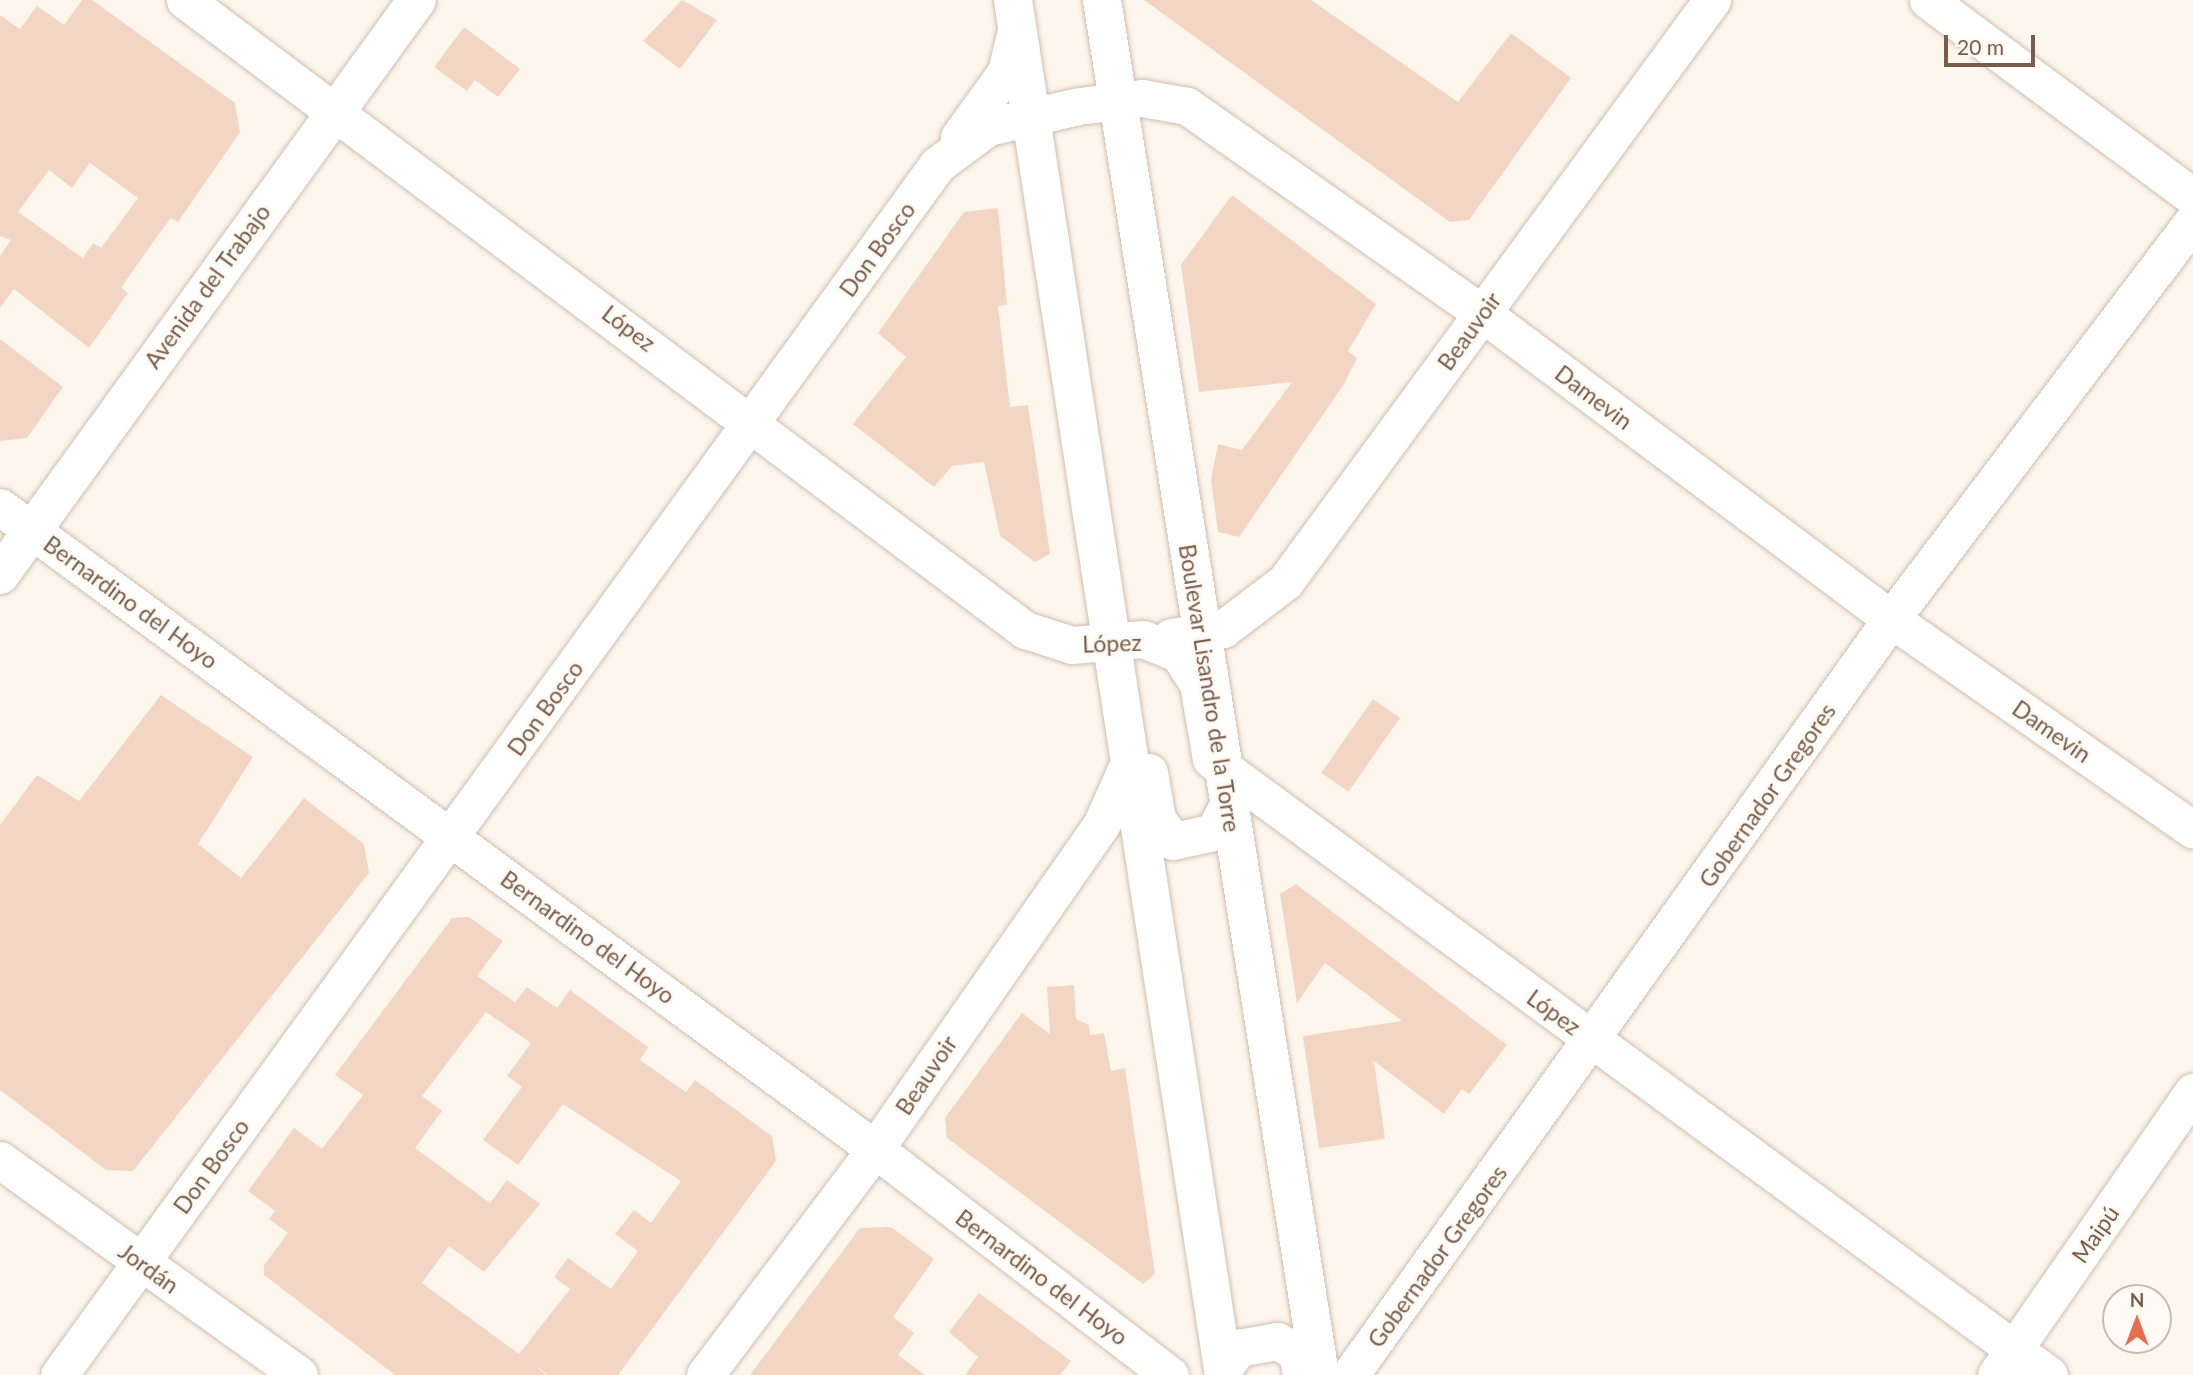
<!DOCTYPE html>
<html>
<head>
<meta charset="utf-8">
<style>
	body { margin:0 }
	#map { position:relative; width:2193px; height:1375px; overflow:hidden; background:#fdf6ec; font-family:Lato,sans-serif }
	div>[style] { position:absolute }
	.building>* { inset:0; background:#f3d5c3; transform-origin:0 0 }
	.roads { filter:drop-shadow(0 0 2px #d1beb0) drop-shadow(0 0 2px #d1beb0) }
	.minor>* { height:37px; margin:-18.5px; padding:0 18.5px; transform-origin:18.5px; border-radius:18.5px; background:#fff }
	.tertiary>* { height:38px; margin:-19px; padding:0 19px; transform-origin:19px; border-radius:19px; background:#fff }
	span { translate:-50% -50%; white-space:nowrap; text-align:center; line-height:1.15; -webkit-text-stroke:6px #fffaf3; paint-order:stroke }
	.street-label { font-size:23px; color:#7a5c4d }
	.north { position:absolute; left:2102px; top:1284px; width:70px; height:70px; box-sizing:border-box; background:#fffaf3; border:2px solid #cabbb1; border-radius:50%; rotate:0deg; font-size:19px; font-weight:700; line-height:28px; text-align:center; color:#7a5c4d }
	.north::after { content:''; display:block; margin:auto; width:24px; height:32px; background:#e76f51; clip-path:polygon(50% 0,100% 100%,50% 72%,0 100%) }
	.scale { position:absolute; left:1944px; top:35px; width:91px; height:32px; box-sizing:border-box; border:4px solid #7a5c4d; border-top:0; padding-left:9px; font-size:21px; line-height:24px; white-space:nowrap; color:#7a5c4d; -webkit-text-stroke:5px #fffaf3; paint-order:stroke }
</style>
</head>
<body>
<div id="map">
	<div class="building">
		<i style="clip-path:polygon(evenodd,82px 0,92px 0,235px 103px,240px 132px,178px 222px,171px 218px,151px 245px,121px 288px,128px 293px,89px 348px,14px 289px,0 308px,0 256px,11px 240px,0 236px,0 15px,20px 29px,37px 6px,64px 25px,82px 0,90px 163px,138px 198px,101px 248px,93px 243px,83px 258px,18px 212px,49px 170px,72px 188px,90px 163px)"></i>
		<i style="clip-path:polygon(682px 0,717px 20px,680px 69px,643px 41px)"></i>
		<i style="clip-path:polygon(1144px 0,1311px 0,1458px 102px,1511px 33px,1571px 78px,1469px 220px,1450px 222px)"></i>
		<i style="clip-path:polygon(464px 27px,520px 69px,498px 97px,475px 80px,467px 91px,434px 67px)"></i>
		<i style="clip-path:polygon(1232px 195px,1376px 304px,1348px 351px,1357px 358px,1344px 384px,1239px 537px,1218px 532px,1211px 479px,1218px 444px,1242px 450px,1292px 382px,1199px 392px,1181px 265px)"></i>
		<i style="clip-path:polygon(998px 208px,1007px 305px,998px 306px,1010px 407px,1028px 405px,1050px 554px,1035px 562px,1000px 536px,984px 462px,952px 466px,934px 487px,853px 424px,906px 357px,878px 333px,964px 212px)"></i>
		<i style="clip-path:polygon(0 339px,63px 387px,27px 438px,0 441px)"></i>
		<i style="clip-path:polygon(161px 695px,253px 757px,198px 844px,241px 878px,304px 798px,364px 844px,369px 873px,133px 1171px,106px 1170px,0 1090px,0 825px,37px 775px,79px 801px)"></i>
		<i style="left:1373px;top:699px;width:33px;height:90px;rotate:35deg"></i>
		<i style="clip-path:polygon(1296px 884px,1507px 1045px,1469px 1094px,1462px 1089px,1444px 1114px,1374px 1061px,1385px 1139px,1319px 1148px,1303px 1036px,1402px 1021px,1325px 963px,1297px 1003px,1280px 894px)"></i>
		<i style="clip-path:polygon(evenodd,469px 917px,503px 941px,477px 976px,515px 1002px,527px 987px,557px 1008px,570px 990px,648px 1047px,640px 1060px,686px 1092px,695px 1080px,772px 1136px,776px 1161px,618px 1375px,549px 1375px,532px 1364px,547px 1375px,395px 1375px,264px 1275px,264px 1265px,288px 1233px,269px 1219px,275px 1211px,248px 1191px,294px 1128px,322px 1149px,363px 1095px,335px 1075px,452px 918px,469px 917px,486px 1012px,531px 1043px,507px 1076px,522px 1087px,483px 1140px,518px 1165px,563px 1104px,681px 1181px,651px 1223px,634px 1210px,615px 1234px,638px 1251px,611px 1289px,568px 1258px,554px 1277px,570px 1289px,519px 1354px,422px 1283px,449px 1246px,484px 1272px,540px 1204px,507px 1180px,490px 1203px,415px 1148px,442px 1111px,422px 1096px,486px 1012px)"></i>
		<i style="clip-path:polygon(1074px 985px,1076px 1019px,1089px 1025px,1090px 1035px,1104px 1033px,1111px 1071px,1125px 1068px,1155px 1274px,1143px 1284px,947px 1138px,945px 1118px,1022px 1013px,1050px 1034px,1047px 987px)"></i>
		<i style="clip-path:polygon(891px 1227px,934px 1259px,893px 1317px,914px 1333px,898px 1355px,925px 1375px,750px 1375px,860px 1228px)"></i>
		<i style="clip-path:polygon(979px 1293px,1071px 1361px,1060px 1375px,965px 1375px,978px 1357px,949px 1332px)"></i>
	</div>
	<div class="roads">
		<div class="minor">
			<i style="left:185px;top:0;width:1050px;rotate:36.87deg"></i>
			<i style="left:1025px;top:630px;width:49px;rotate:17.7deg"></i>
			<i style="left:1072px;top:645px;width:71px;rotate:-4.8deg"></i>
			<i style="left:1143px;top:639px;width:38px;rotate:22deg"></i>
			<i style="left:1178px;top:653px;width:37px;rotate:57deg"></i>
			<i style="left:1198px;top:684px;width:76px;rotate:80.2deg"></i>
			<i style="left:1211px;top:759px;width:1040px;rotate:36.32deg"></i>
			<i style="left:1928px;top:0;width:330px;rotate:36.6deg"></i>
			<i style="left:1087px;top:105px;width:55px;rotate:-7.3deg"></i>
			<i style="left:1142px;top:98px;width:46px;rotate:10.1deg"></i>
			<i style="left:1187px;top:106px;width:360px;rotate:35.1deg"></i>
			<i style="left:1482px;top:313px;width:511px;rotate:36.8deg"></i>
			<i style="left:1891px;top:619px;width:368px;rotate:34.9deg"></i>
			<i style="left:959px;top:137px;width:80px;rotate:-54.1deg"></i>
			<i style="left:1006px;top:72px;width:47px;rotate:-76.6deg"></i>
			<i style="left:0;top:507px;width:1085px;rotate:36.27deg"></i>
			<i style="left:875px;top:1149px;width:372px;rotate:37.5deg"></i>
			<i style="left:1171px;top:637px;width:53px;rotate:-8.7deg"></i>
			<i style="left:1223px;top:629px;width:78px;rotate:-37.2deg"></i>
			<i style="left:1285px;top:582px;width:722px;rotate:-53.73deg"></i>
			<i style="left:1149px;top:772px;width:48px;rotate:80.3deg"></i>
			<i style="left:1157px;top:819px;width:27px;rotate:54deg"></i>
			<i style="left:1173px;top:841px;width:42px;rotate:-12.4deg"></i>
			<i style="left:1214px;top:832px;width:31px;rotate:-63deg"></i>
			<i style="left:0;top:1160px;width:368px;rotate:35.7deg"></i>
			<i style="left:1223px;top:1370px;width:27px;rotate:-56deg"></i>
			<i style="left:1238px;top:1348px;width:40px;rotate:-10deg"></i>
			<i style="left:1277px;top:1341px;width:23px;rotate:29deg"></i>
			<i style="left:1297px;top:1352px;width:23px;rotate:80deg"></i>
			<i style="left:59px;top:1375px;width:1495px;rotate:-54.03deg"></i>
			<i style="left:937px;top:165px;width:64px;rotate:-36.7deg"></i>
			<i style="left:988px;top:127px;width:92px;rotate:-13.1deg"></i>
			<i style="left:705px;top:1375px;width:283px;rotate:-53deg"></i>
			<i style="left:875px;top:1149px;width:397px;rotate:-55.1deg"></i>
			<i style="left:1102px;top:823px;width:64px;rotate:-65.9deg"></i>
			<i style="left:1350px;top:1375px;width:930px;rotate:-54.41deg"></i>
			<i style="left:1891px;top:619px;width:500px;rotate:-52.8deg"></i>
			<i style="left:1996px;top:1375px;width:345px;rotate:-55.2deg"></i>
		</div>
		<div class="tertiary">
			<i style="left:1013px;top:0;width:1391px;rotate:81.28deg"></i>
			<i style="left:1102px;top:0;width:1392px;rotate:80.99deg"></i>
			<i style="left:0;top:575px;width:710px;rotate:-54.05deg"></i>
		</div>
	</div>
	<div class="street-label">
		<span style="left:877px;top:249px;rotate:-54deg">Don Bosco</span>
		<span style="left:207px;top:286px;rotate:-54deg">Avenida del Trabajo</span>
		<span style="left:629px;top:328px;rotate:37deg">López</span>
		<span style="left:1469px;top:331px;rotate:-54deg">Beauvoir</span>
		<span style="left:1594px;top:397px;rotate:37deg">Damevin</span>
		<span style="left:131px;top:602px;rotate:36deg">Bernardino del Hoyo</span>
		<span style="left:1112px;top:643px;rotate:-2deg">López</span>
		<span style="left:1210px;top:688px;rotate:81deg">Boulevar Lisandro de la Torre</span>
		<span style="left:545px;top:708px;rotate:-54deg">Don Bosco</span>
		<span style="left:2052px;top:731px;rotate:35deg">Damevin</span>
		<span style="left:1767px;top:795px;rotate:-55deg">Gobernador Gregores</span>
		<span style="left:588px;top:937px;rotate:36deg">Bernardino del Hoyo</span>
		<span style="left:1554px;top:1012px;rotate:36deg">López</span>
		<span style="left:926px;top:1075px;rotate:-56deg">Beauvoir</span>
		<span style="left:211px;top:1166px;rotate:-54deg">Don Bosco</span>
		<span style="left:2095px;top:1234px;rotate:-55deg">Maipú</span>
		<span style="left:1437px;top:1256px;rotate:-54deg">Gobernador Gregores</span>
		<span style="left:149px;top:1268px;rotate:36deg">Jordán</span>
		<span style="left:1042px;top:1277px;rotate:37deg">Bernardino del Hoyo</span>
	</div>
	<div class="north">N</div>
	<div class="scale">20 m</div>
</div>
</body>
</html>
